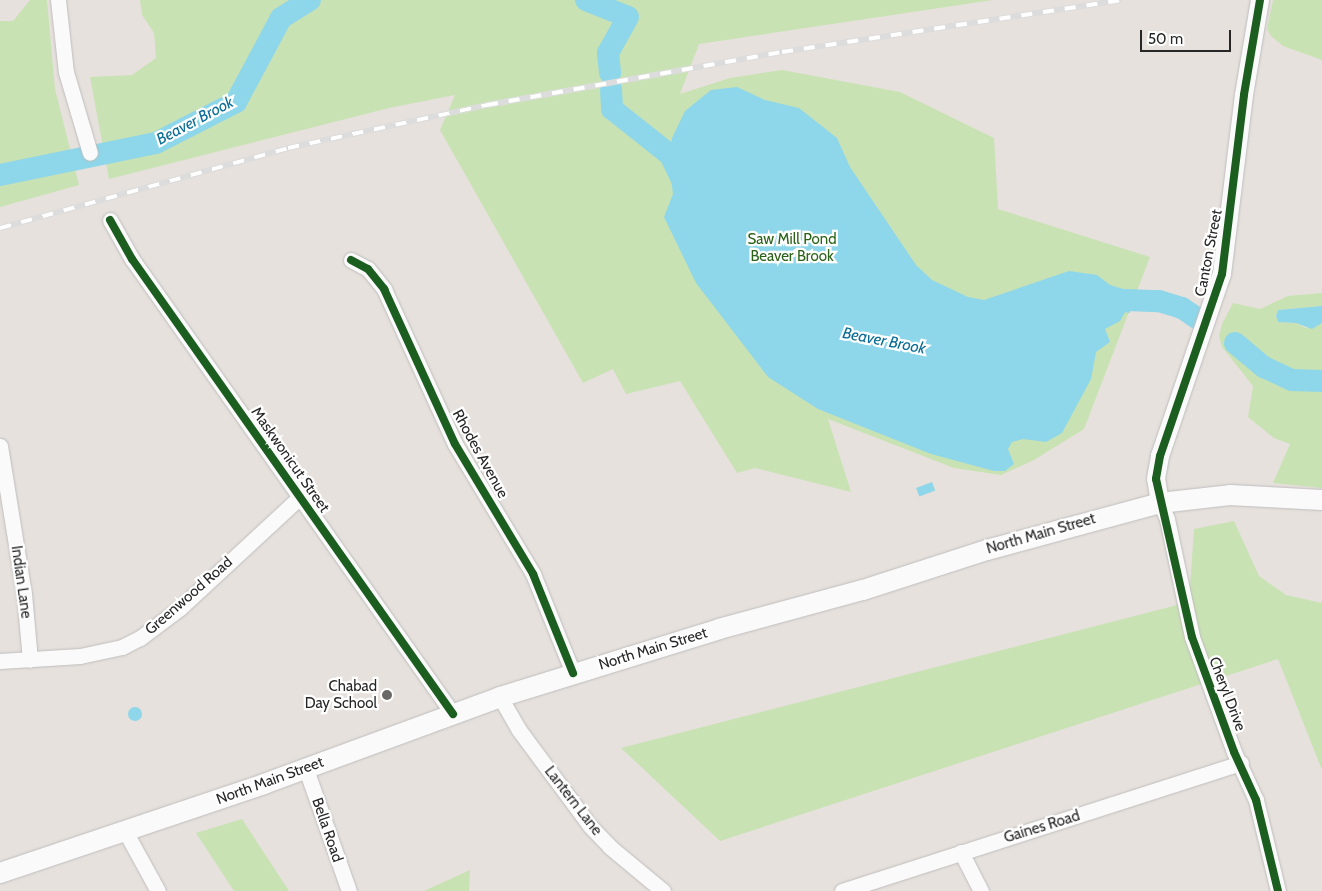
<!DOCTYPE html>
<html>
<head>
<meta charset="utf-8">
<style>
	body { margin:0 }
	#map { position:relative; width:1322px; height:891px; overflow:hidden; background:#e6e1dc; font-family:Cabin,sans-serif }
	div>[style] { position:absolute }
	.green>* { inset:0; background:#c9e2b4 }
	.water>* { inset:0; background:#8ed6e9; transform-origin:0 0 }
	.round { border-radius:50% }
	.river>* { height:22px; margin:-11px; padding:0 11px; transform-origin:11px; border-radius:11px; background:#8ed6e9 }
	.roads { filter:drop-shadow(0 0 1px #bfbdbe) drop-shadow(0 0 1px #bfbdbe) }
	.minor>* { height:15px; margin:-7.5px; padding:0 7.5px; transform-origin:7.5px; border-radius:7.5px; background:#fbfafa }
	.tertiary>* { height:18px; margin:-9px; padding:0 9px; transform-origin:9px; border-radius:9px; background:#fbfafa }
	.secondary>* { height:20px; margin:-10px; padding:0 10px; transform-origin:10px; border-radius:10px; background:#fbfafa }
	.rail>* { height:5.5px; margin-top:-2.75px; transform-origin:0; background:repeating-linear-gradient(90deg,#fff 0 11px,#dcdcdd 0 22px); box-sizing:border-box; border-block:1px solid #dcdcdd }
	.cycleway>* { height:8px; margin:-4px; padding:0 4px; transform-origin:4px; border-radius:4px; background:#1b5e20 }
	.dots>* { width:14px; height:14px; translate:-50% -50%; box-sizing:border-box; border:2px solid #fff; border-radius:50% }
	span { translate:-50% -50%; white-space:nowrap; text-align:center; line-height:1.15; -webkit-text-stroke:4.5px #fff; paint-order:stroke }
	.park-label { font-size:15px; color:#2b6318 }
	.street-label { font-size:15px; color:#272727 }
	.poi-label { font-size:15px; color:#272727 }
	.right { translate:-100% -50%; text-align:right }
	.water-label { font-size:16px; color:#0b6d97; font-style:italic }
	.scale { position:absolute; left:1140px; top:30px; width:91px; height:22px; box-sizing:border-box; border:2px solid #272727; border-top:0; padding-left:6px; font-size:15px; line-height:18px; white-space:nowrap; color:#272727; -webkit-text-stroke:4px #fff; paint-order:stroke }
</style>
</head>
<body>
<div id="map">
	<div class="green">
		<i style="clip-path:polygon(30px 0,47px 0,55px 89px,79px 185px,0 207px,0 21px,13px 21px)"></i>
		<i style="clip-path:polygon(140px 0,993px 0,699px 44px,680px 94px,730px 78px,782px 70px,900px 92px,994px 138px,998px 209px,1150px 257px,1084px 429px,1034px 460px,1001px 475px,954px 468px,828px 419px,851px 492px,755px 468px,737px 473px,680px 381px,626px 394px,613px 369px,583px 383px,440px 130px,455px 95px,389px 108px,109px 179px,90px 77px,132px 75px,156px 58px,154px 33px,142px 15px)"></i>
		<i style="clip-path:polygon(1273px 0,1322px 0,1322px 60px,1283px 46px,1271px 36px,1267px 29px)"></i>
		<i style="clip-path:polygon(1322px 293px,1322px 306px,1278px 310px,1276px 316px,1278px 322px,1296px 323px,1306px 328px,1322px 323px,1322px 488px,1273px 483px,1290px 444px,1274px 438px,1248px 417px,1253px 386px,1222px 347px,1219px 336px,1222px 324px,1233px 303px,1260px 309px,1288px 296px)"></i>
		<i style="clip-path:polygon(1234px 521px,1259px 576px,1286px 595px,1322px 603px,1322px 770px,1278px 659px,720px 841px,621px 748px,1189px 602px,1194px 529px)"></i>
		<i style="clip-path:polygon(242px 819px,289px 891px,234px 891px,196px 833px)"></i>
		<i style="clip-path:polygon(470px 870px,469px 891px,424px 891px)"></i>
	</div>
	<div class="water">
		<i style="clip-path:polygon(737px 87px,765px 100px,799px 108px,837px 138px,850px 167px,916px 265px,932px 280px,968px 297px,984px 300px,1069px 271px,1097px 275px,1110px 285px,1130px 291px,1130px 313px,1125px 312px,1120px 321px,1105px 329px,1110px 342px,1096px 352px,1091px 379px,1062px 433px,1046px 442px,1023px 439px,1012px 442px,1008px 449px,1014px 464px,1005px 471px,994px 471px,931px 454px,818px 409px,768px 377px,696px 283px,664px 217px,673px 194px,669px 163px,672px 138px,685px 111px,711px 90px)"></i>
		<i style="clip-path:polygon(1322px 306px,1322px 323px,1312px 329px,1296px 323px,1278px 322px,1276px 316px,1278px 310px)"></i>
		<i style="left:932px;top:482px;width:9px;height:17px;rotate:69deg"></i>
		<i class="round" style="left:128px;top:707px;width:14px;height:14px"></i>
	</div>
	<div class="river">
		<i style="left:586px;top:0;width:45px;rotate:22deg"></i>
		<i style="left:628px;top:17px;width:41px;rotate:119.1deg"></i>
		<i style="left:608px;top:53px;width:20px;rotate:84deg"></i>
		<i style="left:611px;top:89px;width:20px;rotate:87deg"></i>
		<i style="left:612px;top:109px;width:74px;rotate:38.4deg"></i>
		<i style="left:670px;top:155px;width:30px;rotate:64deg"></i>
		<i style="left:0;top:175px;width:159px;rotate:-11.6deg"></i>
		<i style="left:156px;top:143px;width:90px;rotate:-27.1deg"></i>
		<i style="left:236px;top:102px;width:95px;rotate:-61.8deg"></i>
		<i style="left:281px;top:18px;width:34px;rotate:-32deg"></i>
		<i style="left:1104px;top:310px;width:24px;rotate:-24deg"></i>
		<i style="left:1126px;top:300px;width:33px;rotate:2deg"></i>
		<i style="left:1159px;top:301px;width:24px;rotate:17deg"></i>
		<i style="left:1182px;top:308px;width:18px;rotate:34deg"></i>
		<i style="left:1235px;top:343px;width:38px;rotate:40deg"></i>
		<i style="left:1264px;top:367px;width:31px;rotate:25deg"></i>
		<i style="left:1292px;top:380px;width:30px;rotate:2deg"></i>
	</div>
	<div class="roads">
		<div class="minor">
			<i style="left:58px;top:0;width:72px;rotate:83.7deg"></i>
			<i style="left:66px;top:72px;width:84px;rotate:73.5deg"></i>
			<i style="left:110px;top:220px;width:45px;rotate:60.6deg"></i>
			<i style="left:132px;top:259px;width:557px;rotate:54.8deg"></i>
			<i style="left:351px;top:260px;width:19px;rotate:28deg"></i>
			<i style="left:368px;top:269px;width:26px;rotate:51deg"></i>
			<i style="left:384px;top:289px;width:170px;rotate:65.4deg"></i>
			<i style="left:455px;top:444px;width:152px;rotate:59deg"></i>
			<i style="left:533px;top:574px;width:107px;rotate:68deg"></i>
			<i style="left:0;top:446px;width:150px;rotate:80.8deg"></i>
			<i style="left:24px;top:594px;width:66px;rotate:84.8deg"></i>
			<i style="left:1160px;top:503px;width:17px;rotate:66deg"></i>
			<i style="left:1167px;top:519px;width:121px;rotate:78deg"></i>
			<i style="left:1192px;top:637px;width:122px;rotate:69.9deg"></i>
			<i style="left:1234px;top:752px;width:53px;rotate:65.4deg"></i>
			<i style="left:1256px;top:800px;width:94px;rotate:76.4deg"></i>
			<i style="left:0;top:661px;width:80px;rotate:-3.6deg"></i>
			<i style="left:80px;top:656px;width:43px;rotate:-12.1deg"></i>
			<i style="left:122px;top:647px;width:20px;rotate:-27deg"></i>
			<i style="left:140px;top:638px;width:50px;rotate:-36.9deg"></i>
			<i style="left:180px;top:608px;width:163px;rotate:-42.8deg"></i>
			<i style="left:500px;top:697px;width:38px;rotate:60deg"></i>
			<i style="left:519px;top:730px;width:119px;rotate:53.5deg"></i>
			<i style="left:590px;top:826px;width:29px;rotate:46deg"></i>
			<i style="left:610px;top:847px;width:69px;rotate:39.7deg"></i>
			<i style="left:306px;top:769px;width:129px;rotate:70.6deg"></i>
			<i style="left:125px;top:831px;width:68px;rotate:61.2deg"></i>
			<i style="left:961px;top:852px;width:44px;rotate:62.9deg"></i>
			<i style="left:842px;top:891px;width:419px;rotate:-17.8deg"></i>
		</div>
		<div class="tertiary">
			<i style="left:1160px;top:503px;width:24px;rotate:-99deg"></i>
			<i style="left:1156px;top:479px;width:23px;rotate:-80deg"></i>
			<i style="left:1160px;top:456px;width:192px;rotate:-71.2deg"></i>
			<i style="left:1222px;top:274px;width:180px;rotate:-83deg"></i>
			<i style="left:1244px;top:95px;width:96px;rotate:-80.4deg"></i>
		</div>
		<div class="secondary">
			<i style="left:0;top:873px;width:279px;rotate:-18.6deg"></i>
			<i style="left:264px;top:784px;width:252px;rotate:-20.2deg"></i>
			<i style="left:500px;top:697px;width:229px;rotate:-17.2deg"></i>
			<i style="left:719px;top:629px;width:149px;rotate:-15.2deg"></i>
			<i style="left:863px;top:590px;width:130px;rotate:-17.9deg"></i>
			<i style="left:987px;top:550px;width:179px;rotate:-15.2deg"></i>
			<i style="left:1160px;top:503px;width:70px;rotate:-6.5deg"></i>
			<i style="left:1230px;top:495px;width:92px;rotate:3.1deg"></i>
		</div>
	</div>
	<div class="rail">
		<i style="left:0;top:228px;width:299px;rotate:-15.5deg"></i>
		<i style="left:288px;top:148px;width:204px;rotate:-12.2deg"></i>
		<i style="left:487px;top:105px;width:300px;rotate:-10.2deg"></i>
		<i style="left:782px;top:52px;width:343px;rotate:-8.7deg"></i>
	</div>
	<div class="cycleway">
		<i style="left:1260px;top:0;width:96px;rotate:99.6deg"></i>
		<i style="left:1244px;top:95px;width:180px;rotate:97deg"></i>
		<i style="left:1222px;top:274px;width:192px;rotate:108.8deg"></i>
		<i style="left:1160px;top:456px;width:23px;rotate:100deg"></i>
		<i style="left:1156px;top:479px;width:162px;rotate:77.2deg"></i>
		<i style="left:1192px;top:637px;width:122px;rotate:69.9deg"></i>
		<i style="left:1234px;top:752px;width:53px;rotate:65.4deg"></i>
		<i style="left:1256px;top:800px;width:94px;rotate:76.4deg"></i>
		<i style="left:110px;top:220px;width:45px;rotate:60.6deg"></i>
		<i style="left:132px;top:259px;width:557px;rotate:54.8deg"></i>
		<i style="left:351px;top:260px;width:19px;rotate:28deg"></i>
		<i style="left:368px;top:269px;width:26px;rotate:51deg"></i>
		<i style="left:384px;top:289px;width:170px;rotate:65.4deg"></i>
		<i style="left:455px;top:444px;width:152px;rotate:59deg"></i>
		<i style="left:533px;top:574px;width:107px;rotate:68deg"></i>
	</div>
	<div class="dots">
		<i style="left:387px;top:695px;background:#6a6866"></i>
	</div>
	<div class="park-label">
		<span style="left:792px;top:248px">Saw Mill Pond<br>Beaver Brook</span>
	</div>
	<div class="street-label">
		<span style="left:1209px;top:253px;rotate:-79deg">Canton Street</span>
		<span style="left:480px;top:454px;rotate:61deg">Rhodes Avenue</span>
		<span style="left:290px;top:460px;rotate:55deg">Maskwonicut Street</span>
		<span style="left:1041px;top:534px;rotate:-16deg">North Main Street</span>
		<span style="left:21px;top:582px;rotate:82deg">Indian Lane</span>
		<span style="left:189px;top:596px;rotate:-41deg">Greenwood Road</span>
		<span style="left:653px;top:649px;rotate:-17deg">North Main Street</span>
		<span style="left:1227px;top:694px;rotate:69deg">Cheryl Drive</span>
		<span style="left:270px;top:781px;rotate:-20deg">North Main Street</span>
		<span style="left:573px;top:801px;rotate:52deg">Lantern Lane</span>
		<span style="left:1042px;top:827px;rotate:-17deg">Gaines Road</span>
		<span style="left:327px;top:830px;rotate:71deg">Bella Road</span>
	</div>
	<div class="poi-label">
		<span class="right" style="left:377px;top:695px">Chabad<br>Day School</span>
	</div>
	<div class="water-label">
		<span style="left:195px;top:121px;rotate:-28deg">Beaver Brook</span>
		<span style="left:884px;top:341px;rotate:11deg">Beaver Brook</span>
	</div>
	<div class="scale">50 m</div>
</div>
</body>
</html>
